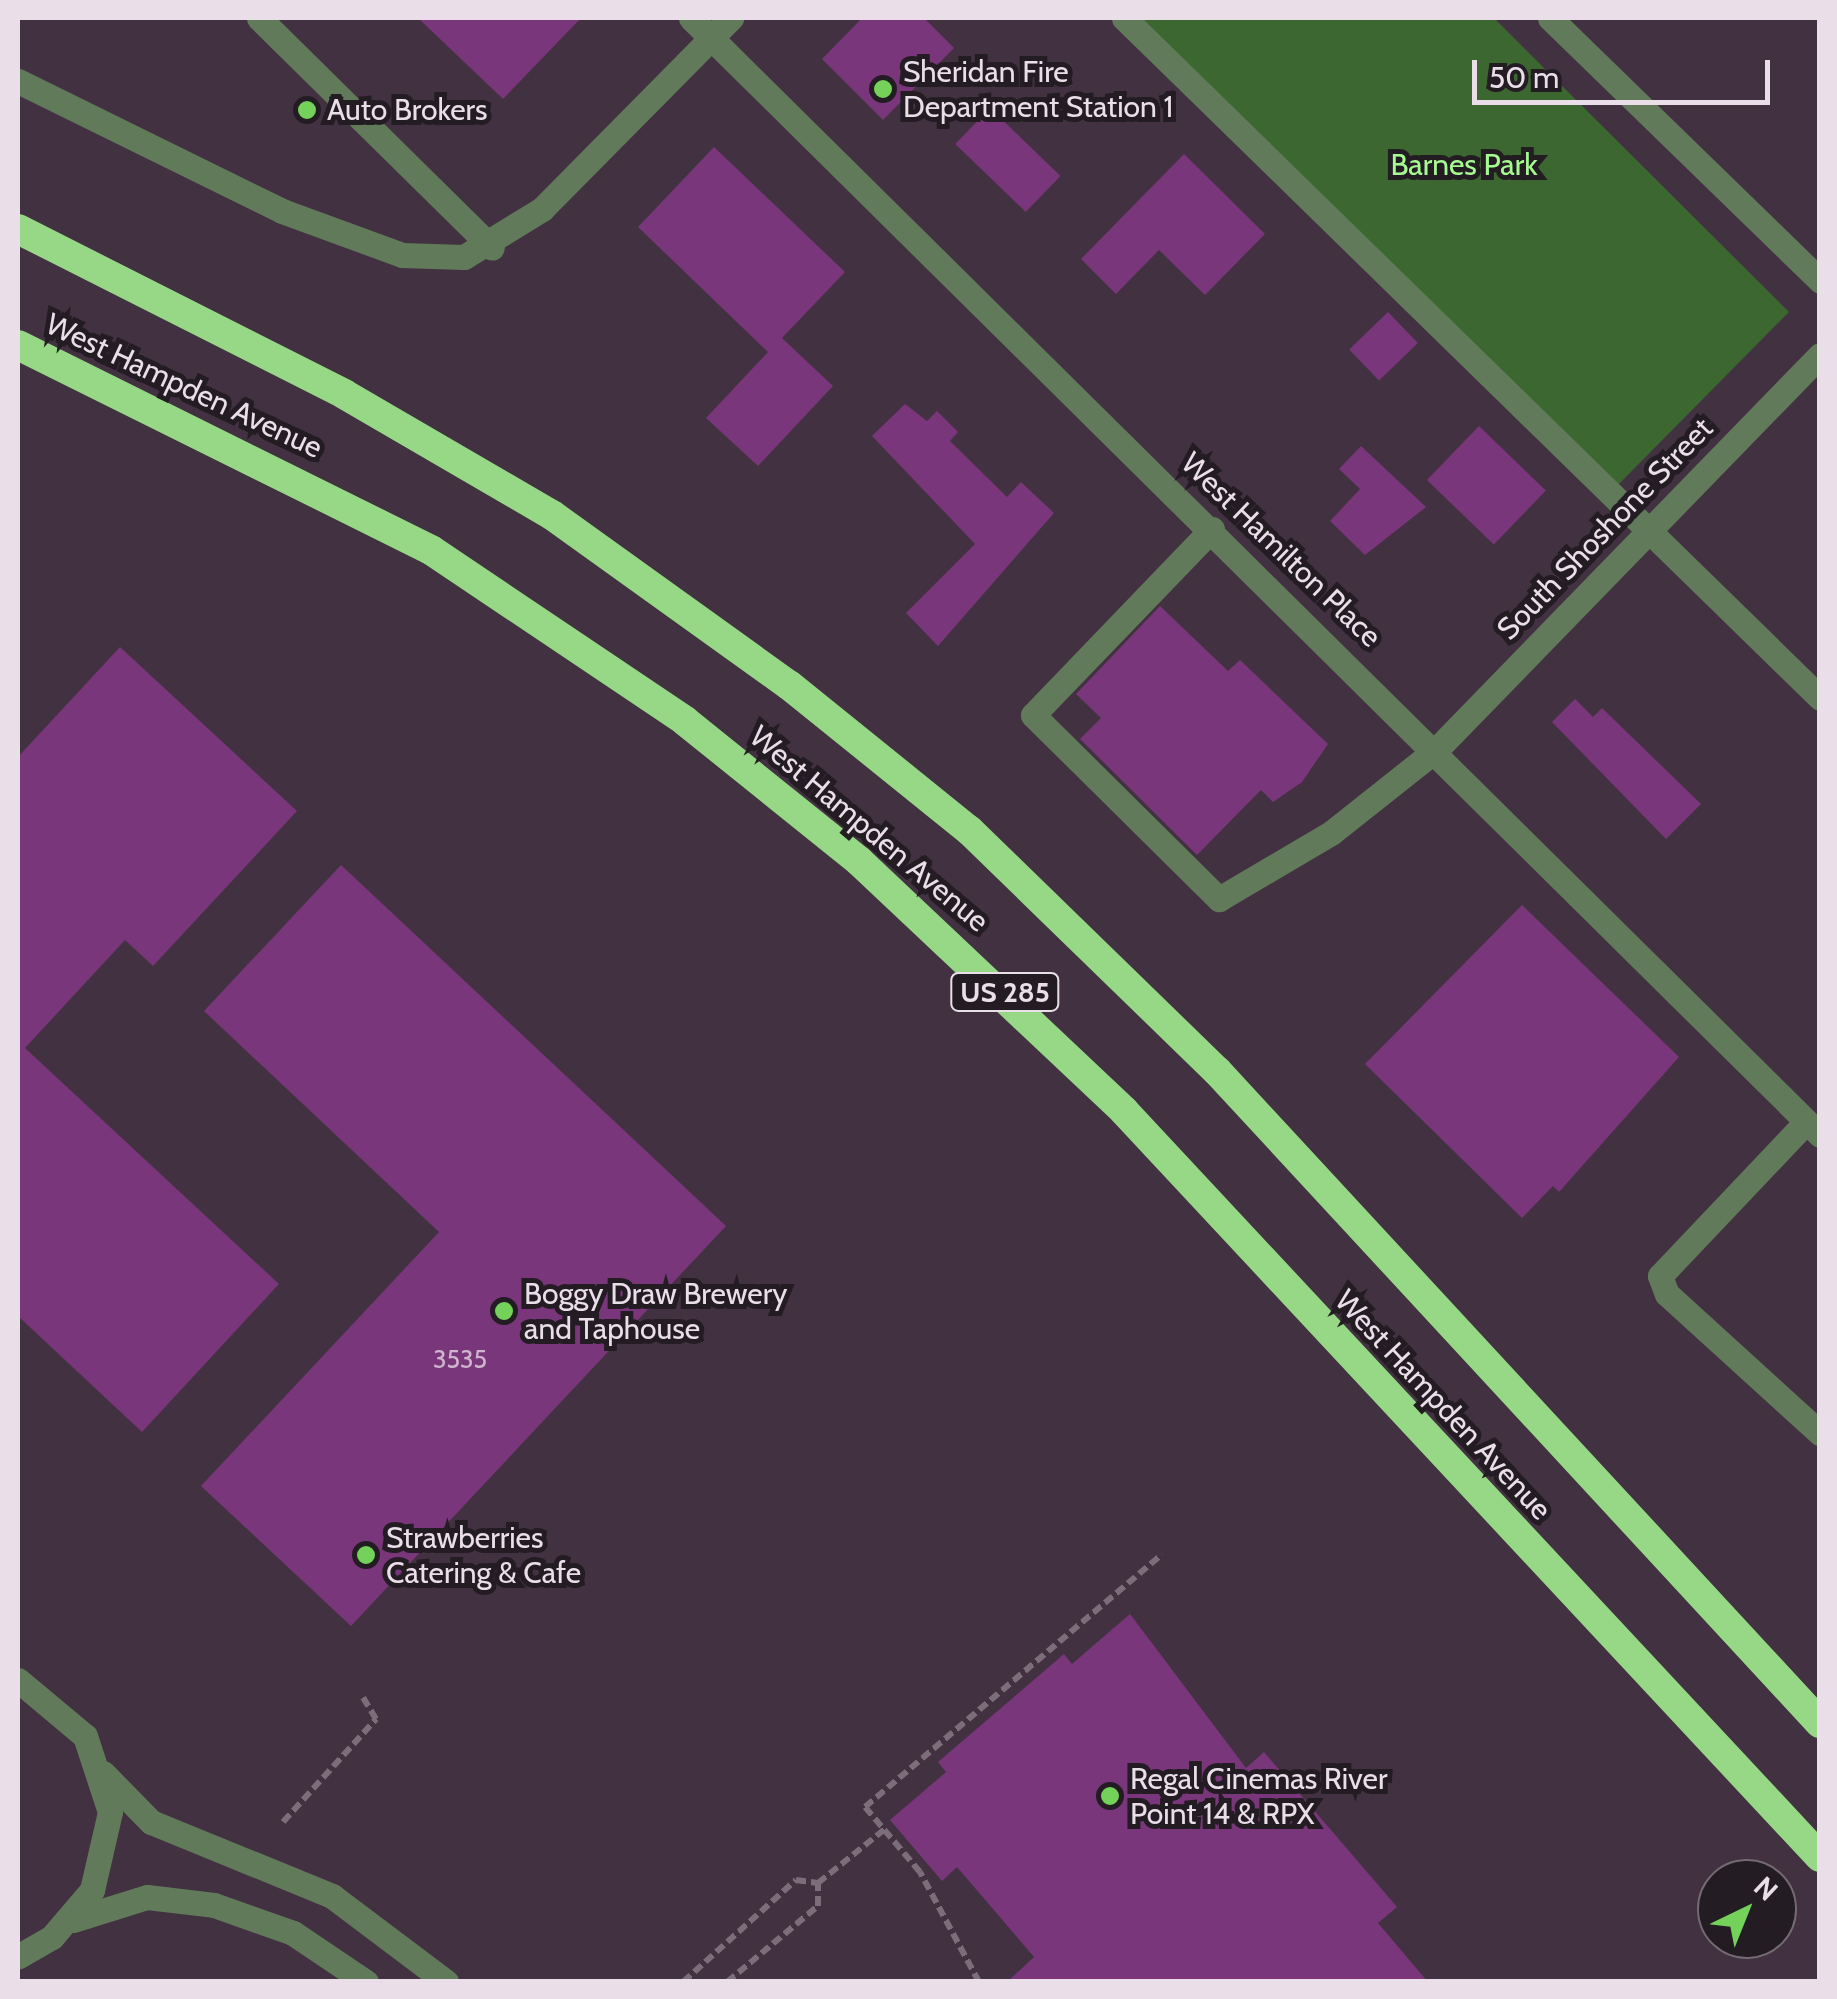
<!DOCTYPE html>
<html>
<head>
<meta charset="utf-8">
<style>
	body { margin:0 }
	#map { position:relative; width:1837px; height:1999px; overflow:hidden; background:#423141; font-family:Cabin,sans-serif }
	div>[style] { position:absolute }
	.green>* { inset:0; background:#3c6731 }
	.building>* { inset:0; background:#7a367a; transform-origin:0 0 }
	.path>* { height:6px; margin-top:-3px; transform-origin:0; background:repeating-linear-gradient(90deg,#7c6d7b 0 10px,transparent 0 15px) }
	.minor>* { height:25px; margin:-12.5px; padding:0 12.5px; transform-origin:12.5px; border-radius:12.5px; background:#617b5a }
	.highway>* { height:30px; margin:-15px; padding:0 15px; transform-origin:15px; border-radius:15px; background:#96d885 }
	.dots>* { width:28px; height:28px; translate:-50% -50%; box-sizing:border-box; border:5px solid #231c23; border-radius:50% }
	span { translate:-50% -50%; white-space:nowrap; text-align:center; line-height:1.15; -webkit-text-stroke:10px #231c23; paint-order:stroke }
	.number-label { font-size:25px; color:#ceb5cd }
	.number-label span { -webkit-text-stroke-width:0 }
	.shield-label span { padding:2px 8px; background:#231c23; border:2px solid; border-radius:8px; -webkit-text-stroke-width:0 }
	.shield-label { font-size:28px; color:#eadfe9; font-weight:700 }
	.poi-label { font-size:30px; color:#eadfe9 }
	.left { translate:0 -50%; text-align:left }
	.park-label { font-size:30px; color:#a7fa92 }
	.street-label { font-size:30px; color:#eadfe9 }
	.frame { position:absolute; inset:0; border:20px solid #eadfe9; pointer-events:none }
	.north { position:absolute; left:1697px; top:1859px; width:100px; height:100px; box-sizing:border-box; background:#231c23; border:2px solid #736a72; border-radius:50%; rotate:43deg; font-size:28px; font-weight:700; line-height:40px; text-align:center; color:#eadfe9 }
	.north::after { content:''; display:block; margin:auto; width:35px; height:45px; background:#74d25b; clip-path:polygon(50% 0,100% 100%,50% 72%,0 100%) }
	.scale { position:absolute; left:1472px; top:60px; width:298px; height:45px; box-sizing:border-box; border:5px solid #eadfe9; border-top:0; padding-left:12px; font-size:30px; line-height:35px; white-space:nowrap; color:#eadfe9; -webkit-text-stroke:8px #231c23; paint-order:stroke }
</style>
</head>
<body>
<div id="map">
	<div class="green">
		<i style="clip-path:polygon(1138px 18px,1494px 18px,1789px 312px,1613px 490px)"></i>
	</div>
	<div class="building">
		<i style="clip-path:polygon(418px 18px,581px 18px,503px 99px)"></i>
		<i style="clip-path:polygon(862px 18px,924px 18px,954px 48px,883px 120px,822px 59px)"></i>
		<i style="left:990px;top:108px;width:98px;height:50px;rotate:44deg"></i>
		<i style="clip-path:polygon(714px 147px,845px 272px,782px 338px,833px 386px,758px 466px,706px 418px,768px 352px,638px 227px)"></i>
		<i style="clip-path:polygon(1184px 154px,1265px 234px,1205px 295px,1159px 250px,1116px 294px,1081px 259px)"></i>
		<i style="left:1388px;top:312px;width:43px;height:54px;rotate:46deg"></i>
		<i style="clip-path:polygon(905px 404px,927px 421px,937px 411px,958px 432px,950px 441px,1007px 497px,1021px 482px,1054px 513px,938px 646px,906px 613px,975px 544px,872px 436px)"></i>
		<i style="left:1479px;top:426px;width:93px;height:75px;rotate:44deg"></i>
		<i style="clip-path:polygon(1361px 446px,1426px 507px,1365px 555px,1330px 521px,1360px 489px,1339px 469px)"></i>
		<i style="clip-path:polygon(1160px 606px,1228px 671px,1240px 660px,1328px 744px,1302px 782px,1273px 802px,1261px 790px,1197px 855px,1080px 739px,1101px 718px,1076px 694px)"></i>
		<i style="clip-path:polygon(120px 647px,297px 811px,153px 966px,125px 940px,25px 1048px,279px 1284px,142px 1432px,18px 1316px,18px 757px)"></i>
		<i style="clip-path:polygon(1575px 699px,1593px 717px,1602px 708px,1701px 804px,1666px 839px,1552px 722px)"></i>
		<i style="clip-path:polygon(341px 865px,726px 1226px,351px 1626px,201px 1486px,439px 1232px,204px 1011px)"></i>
		<i style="clip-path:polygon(1522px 905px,1679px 1057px,1559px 1192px,1553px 1186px,1522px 1218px,1365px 1064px)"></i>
		<i style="clip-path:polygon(1130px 1614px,1246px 1768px,1264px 1752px,1397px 1907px,1378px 1923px,1428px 1982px,1007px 1982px,1034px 1957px,957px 1867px,942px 1881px,890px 1820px,946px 1772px,938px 1762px,1064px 1654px,1072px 1664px)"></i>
	</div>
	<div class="path">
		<i style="left:283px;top:1822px;width:139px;rotate:-47.9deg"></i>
		<i style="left:376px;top:1719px;width:27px;rotate:-121deg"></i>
		<i style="left:683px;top:1982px;width:152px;rotate:-42.1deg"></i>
		<i style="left:796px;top:1880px;width:22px;rotate:8deg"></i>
		<i style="left:818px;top:1883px;width:86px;rotate:-38.9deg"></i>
		<i style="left:727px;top:1982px;width:119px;rotate:-39.9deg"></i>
		<i style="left:818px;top:1906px;width:23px;rotate:-90deg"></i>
		<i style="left:979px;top:1982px;width:125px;rotate:-118.2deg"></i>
		<i style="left:920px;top:1872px;width:85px;rotate:-130.2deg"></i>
		<i style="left:865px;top:1807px;width:390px;rotate:-40.4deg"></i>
	</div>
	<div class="minor">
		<i style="left:259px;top:18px;width:327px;rotate:44.6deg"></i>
		<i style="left:691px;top:18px;width:1588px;rotate:44.69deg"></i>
		<i style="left:1124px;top:18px;width:973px;rotate:44.33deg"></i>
		<i style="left:1550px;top:18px;width:377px;rotate:44.2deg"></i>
		<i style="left:18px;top:81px;width:294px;rotate:26.2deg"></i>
		<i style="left:282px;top:211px;width:128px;rotate:20.1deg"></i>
		<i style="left:402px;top:255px;width:62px;rotate:1.8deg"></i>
		<i style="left:464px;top:257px;width:92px;rotate:-31.6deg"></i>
		<i style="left:542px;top:209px;width:269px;rotate:-45.3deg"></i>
		<i style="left:1212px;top:529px;width:258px;rotate:133.9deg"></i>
		<i style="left:1033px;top:715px;width:262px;rotate:44.7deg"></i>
		<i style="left:1219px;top:899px;width:130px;rotate:-30.5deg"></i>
		<i style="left:1331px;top:833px;width:135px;rotate:-38.4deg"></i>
		<i style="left:1437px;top:749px;width:549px;rotate:-45.81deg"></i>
		<i style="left:1806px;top:1122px;width:212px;rotate:133.5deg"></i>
		<i style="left:1660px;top:1276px;width:19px;rotate:69deg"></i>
		<i style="left:1667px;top:1294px;width:207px;rotate:42.3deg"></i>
		<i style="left:18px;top:1680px;width:87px;rotate:39.9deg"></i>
		<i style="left:85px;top:1736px;width:80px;rotate:71.8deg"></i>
		<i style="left:110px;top:1812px;width:80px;rotate:103deg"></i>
		<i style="left:92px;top:1890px;width:62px;rotate:130.4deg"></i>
		<i style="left:52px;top:1937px;width:39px;rotate:150deg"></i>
		<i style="left:103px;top:1773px;width:69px;rotate:45.6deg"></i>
		<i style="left:151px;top:1822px;width:196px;rotate:22.2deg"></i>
		<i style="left:332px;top:1896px;width:143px;rotate:37deg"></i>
		<i style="left:73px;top:1920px;width:77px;rotate:-17.3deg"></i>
		<i style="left:147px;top:1897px;width:67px;rotate:6.8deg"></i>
		<i style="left:214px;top:1905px;width:84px;rotate:19.5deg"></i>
		<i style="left:293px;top:1933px;width:88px;rotate:33.9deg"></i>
	</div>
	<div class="highway">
		<i style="left:18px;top:229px;width:365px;rotate:26.8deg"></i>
		<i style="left:344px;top:394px;width:241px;rotate:30.2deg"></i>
		<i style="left:552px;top:515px;width:292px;rotate:35.7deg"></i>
		<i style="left:789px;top:685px;width:231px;rotate:38.9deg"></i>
		<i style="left:969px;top:830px;width:346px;rotate:44.2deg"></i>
		<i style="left:1217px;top:1071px;width:888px;rotate:47.24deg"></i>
		<i style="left:18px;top:345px;width:461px;rotate:26.4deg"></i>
		<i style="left:431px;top:550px;width:306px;rotate:33.9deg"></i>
		<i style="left:685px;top:721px;width:223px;rotate:38.8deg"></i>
		<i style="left:859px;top:861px;width:364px;rotate:43.3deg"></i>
		<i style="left:1124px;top:1111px;width:1020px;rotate:46.99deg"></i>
	</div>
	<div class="dots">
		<i style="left:883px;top:89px;background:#74d25b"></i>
		<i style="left:307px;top:110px;background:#74d25b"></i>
		<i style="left:504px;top:1311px;background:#74d25b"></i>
		<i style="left:366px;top:1555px;background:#74d25b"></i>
		<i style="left:1110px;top:1796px;background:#74d25b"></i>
	</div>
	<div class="number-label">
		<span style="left:460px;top:1359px">3535</span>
	</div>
	<div class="shield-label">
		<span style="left:1005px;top:992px">US 285</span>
	</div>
	<div class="poi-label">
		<span class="left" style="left:903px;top:89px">Sheridan Fire<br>Department Station 1</span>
		<span class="left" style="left:327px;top:110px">Auto Brokers</span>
		<span class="left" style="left:524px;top:1311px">Boggy Draw Brewery<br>and Taphouse</span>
		<span class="left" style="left:386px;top:1555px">Strawberries<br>Catering &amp; Cafe</span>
		<span class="left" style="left:1130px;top:1796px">Regal Cinemas River<br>Point 14 &amp; RPX</span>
	</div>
	<div class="park-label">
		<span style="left:1464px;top:165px">Barnes Park</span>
	</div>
	<div class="street-label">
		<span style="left:184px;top:386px;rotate:25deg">West Hampden Avenue</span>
		<span style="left:1605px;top:529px;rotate:-46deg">South Shoshone Street</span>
		<span style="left:1281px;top:550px;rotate:44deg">West Hamilton Place</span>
		<span style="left:869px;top:829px;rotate:40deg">West Hampden Avenue</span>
		<span style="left:1443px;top:1405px;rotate:47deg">West Hampden Avenue</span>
	</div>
	<div class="frame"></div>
	<div class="north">N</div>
	<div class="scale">50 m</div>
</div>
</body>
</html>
